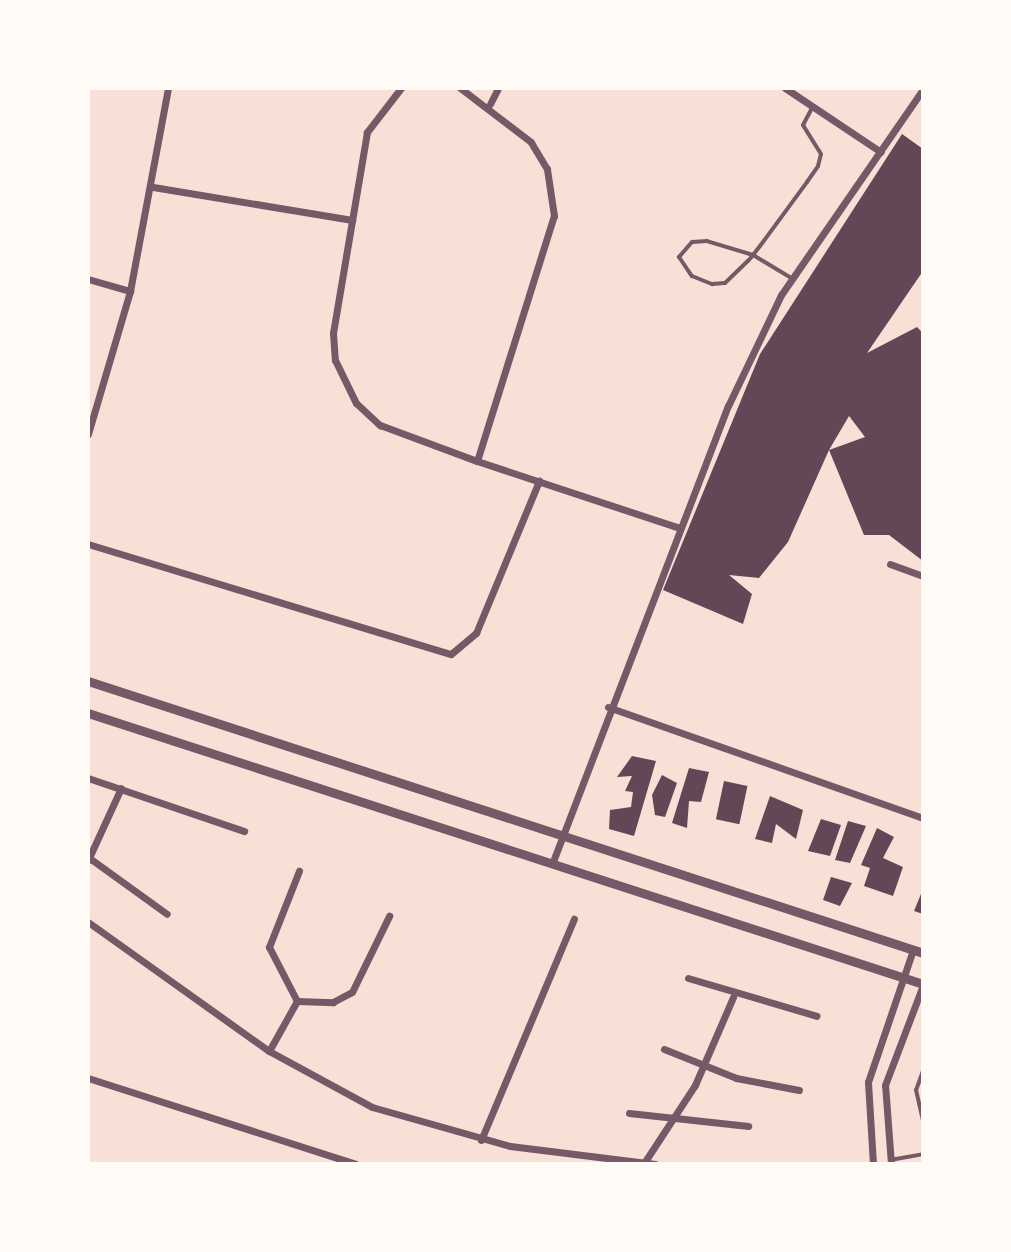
<!DOCTYPE html>
<html>
<head>
<meta charset="utf-8">
<style>
	body { margin:0 }
	#map { position:relative; width:1011px; height:1252px; overflow:hidden; background:#f7e1d7; font-family:"Fira Sans Condensed",sans-serif }
	div>[style] { position:absolute }
	.building>* { inset:0; background:#644757; transform-origin:0 0 }
	.service>* { height:4px; margin:-2px; padding:0 2px; transform-origin:2px; border-radius:2px; background:#755966 }
	.minor>* { height:7px; margin:-3.5px; padding:0 3.5px; transform-origin:3.5px; border-radius:3.5px; background:#755966 }
	.tertiary>* { height:9px; margin:-4.5px; padding:0 4.5px; transform-origin:4.5px; border-radius:4.5px; background:#755966 }
	span { translate:-50% -50%; white-space:nowrap; text-align:center; line-height:1.15; -webkit-text-stroke:8px #fffaf5; paint-order:stroke }
	.frame { position:absolute; inset:0; border:90px solid #fffaf5; pointer-events:none }
</style>
</head>
<body>
<div id="map">
	<div class="building">
		<i style="clip-path:polygon(evenodd,902px 134px,923px 149px,923px 271px,867px 353px,917px 327px,923px 333px,923px 561px,889px 535px,864px 535px,829px 450px,788px 542px,759px 578px,729px 575px,752px 594px,743px 624px,663px 590px,760px 354px,902px 134px,849px 416px,865px 437px,829px 450px,849px 416px)"></i>
		<i style="clip-path:polygon(632px 756px,656px 761px,634px 836px,609px 829px,610px 810px,631px 807px,633px 792px,625px 791px,632px 776px,617px 777px)"></i>
		<i style="clip-path:polygon(689px 768px,709px 772px,701px 802px,689px 801px,687px 828px,672px 823px)"></i>
		<i style="clip-path:polygon(662px 775px,677px 783px,665px 817px,655px 815px,652px 795px)"></i>
		<i style="left:724px;top:781px;width:24px;height:39px;rotate:12deg"></i>
		<i style="clip-path:polygon(770px 796px,803px 810px,796px 839px,776px 824px,772px 843px,755px 839px)"></i>
		<i style="clip-path:polygon(821px 819px,841px 825px,830px 856px,808px 851px)"></i>
		<i style="clip-path:polygon(848px 821px,866px 826px,850px 863px,835px 860px)"></i>
		<i style="clip-path:polygon(877px 828px,894px 837px,883px 858px,903px 867px,893px 896px,864px 886px,870px 868px,861px 865px)"></i>
		<i style="clip-path:polygon(831px 877px,852px 883px,840px 906px,823px 900px)"></i>
		<i style="clip-path:polygon(923px 889px,923px 914px,914px 911px)"></i>
	</div>
	<div class="service">
		<i style="left:793px;top:279px;width:47px;rotate:-149deg"></i>
		<i style="left:753px;top:255px;width:48px;rotate:-163.1deg"></i>
		<i style="left:707px;top:241px;width:15px;rotate:176deg"></i>
		<i style="left:692px;top:242px;width:20px;rotate:131deg"></i>
		<i style="left:679px;top:257px;width:23px;rotate:56deg"></i>
		<i style="left:692px;top:276px;width:22px;rotate:22deg"></i>
		<i style="left:712px;top:284px;width:13px;rotate:-4deg"></i>
		<i style="left:725px;top:283px;width:32px;rotate:-44deg"></i>
		<i style="left:748px;top:261px;width:8px;rotate:-50deg"></i>
		<i style="left:753px;top:255px;width:11px;rotate:-52deg"></i>
		<i style="left:760px;top:246px;width:79px;rotate:-53.7deg"></i>
		<i style="left:807px;top:182px;width:19px;rotate:-55deg"></i>
		<i style="left:818px;top:166px;width:12px;rotate:-76deg"></i>
		<i style="left:821px;top:154px;width:34px;rotate:-122deg"></i>
		<i style="left:803px;top:125px;width:21px;rotate:-62deg"></i>
		<i style="left:923px;top:1071px;width:20px;rotate:110deg"></i>
		<i style="left:916px;top:1090px;width:32px;rotate:77deg"></i>
		<i style="left:890px;top:1160px;width:34px;rotate:-10deg"></i>
	</div>
	<div class="minor">
		<i style="left:401px;top:88px;width:56px;rotate:127.7deg"></i>
		<i style="left:367px;top:132px;width:204px;rotate:99.6deg"></i>
		<i style="left:333px;top:333px;width:27px;rotate:86deg"></i>
		<i style="left:335px;top:360px;width:48px;rotate:64deg"></i>
		<i style="left:356px;top:403px;width:33px;rotate:43deg"></i>
		<i style="left:380px;top:425px;width:103px;rotate:20.4deg"></i>
		<i style="left:477px;top:461px;width:257px;rotate:-72.6deg"></i>
		<i style="left:554px;top:216px;width:48px;rotate:-98.5deg"></i>
		<i style="left:547px;top:169px;width:31px;rotate:-121deg"></i>
		<i style="left:531px;top:142px;width:89px;rotate:-142.7deg"></i>
		<i style="left:785px;top:88px;width:115px;rotate:33.7deg"></i>
		<i style="left:490px;top:104px;width:18px;rotate:-63deg"></i>
		<i style="left:153px;top:187px;width:202px;rotate:9.4deg"></i>
		<i style="left:88px;top:279px;width:44px;rotate:15.9deg"></i>
		<i style="left:88px;top:434px;width:149px;rotate:-73.6deg"></i>
		<i style="left:130px;top:291px;width:207px;rotate:-79.4deg"></i>
		<i style="left:477px;top:461px;width:214px;rotate:18.3deg"></i>
		<i style="left:88px;top:544px;width:379px;rotate:16.9deg"></i>
		<i style="left:451px;top:654px;width:33px;rotate:-40deg"></i>
		<i style="left:476px;top:633px;width:165px;rotate:-67.5deg"></i>
		<i style="left:890px;top:564px;width:35px;rotate:20deg"></i>
		<i style="left:608px;top:707px;width:334px;rotate:19.4deg"></i>
		<i style="left:88px;top:778px;width:165px;rotate:18.8deg"></i>
		<i style="left:88px;top:857px;width:97px;rotate:35.8deg"></i>
		<i style="left:88px;top:860px;width:79px;rotate:-65.4deg"></i>
		<i style="left:552px;top:864px;width:491px;rotate:-69deg"></i>
		<i style="left:728px;top:406px;width:123px;rotate:-64.5deg"></i>
		<i style="left:781px;top:295px;width:250px;rotate:-55.4deg"></i>
		<i style="left:88px;top:922px;width:222px;rotate:35.5deg"></i>
		<i style="left:269px;top:1051px;width:117px;rotate:28.5deg"></i>
		<i style="left:372px;top:1107px;width:143px;rotate:15.8deg"></i>
		<i style="left:510px;top:1146px;width:146px;rotate:7.1deg"></i>
		<i style="left:688px;top:978px;width:134px;rotate:16.4deg"></i>
		<i style="left:297px;top:1001px;width:61px;rotate:-117.4deg"></i>
		<i style="left:269px;top:947px;width:82px;rotate:-68.5deg"></i>
		<i style="left:664px;top:1049px;width:78px;rotate:21.9deg"></i>
		<i style="left:736px;top:1078px;width:64px;rotate:10.8deg"></i>
		<i style="left:269px;top:1051px;width:57px;rotate:-60.8deg"></i>
		<i style="left:297px;top:1001px;width:36px;rotate:2deg"></i>
		<i style="left:333px;top:1002px;width:21px;rotate:-28deg"></i>
		<i style="left:352px;top:992px;width:85px;rotate:-64deg"></i>
		<i style="left:88px;top:1078px;width:281px;rotate:17.8deg"></i>
		<i style="left:629px;top:1113px;width:120px;rotate:6.2deg"></i>
		<i style="left:481px;top:1140px;width:240px;rotate:-67.2deg"></i>
		<i style="left:644px;top:1163px;width:93px;rotate:-56.8deg"></i>
		<i style="left:695px;top:1085px;width:96px;rotate:-66.6deg"></i>
		<i style="left:873px;top:1164px;width:82px;rotate:-93.5deg"></i>
		<i style="left:868px;top:1082px;width:139px;rotate:-71.2deg"></i>
		<i style="left:891px;top:1164px;width:79px;rotate:-94.3deg"></i>
		<i style="left:885px;top:1085px;width:107px;rotate:-69.2deg"></i>
	</div>
	<div class="tertiary">
		<i style="left:88px;top:681px;width:878px;rotate:18.04deg"></i>
		<i style="left:88px;top:713px;width:878px;rotate:17.98deg"></i>
	</div>
	<div class="frame"></div>
</div>
</body>
</html>
